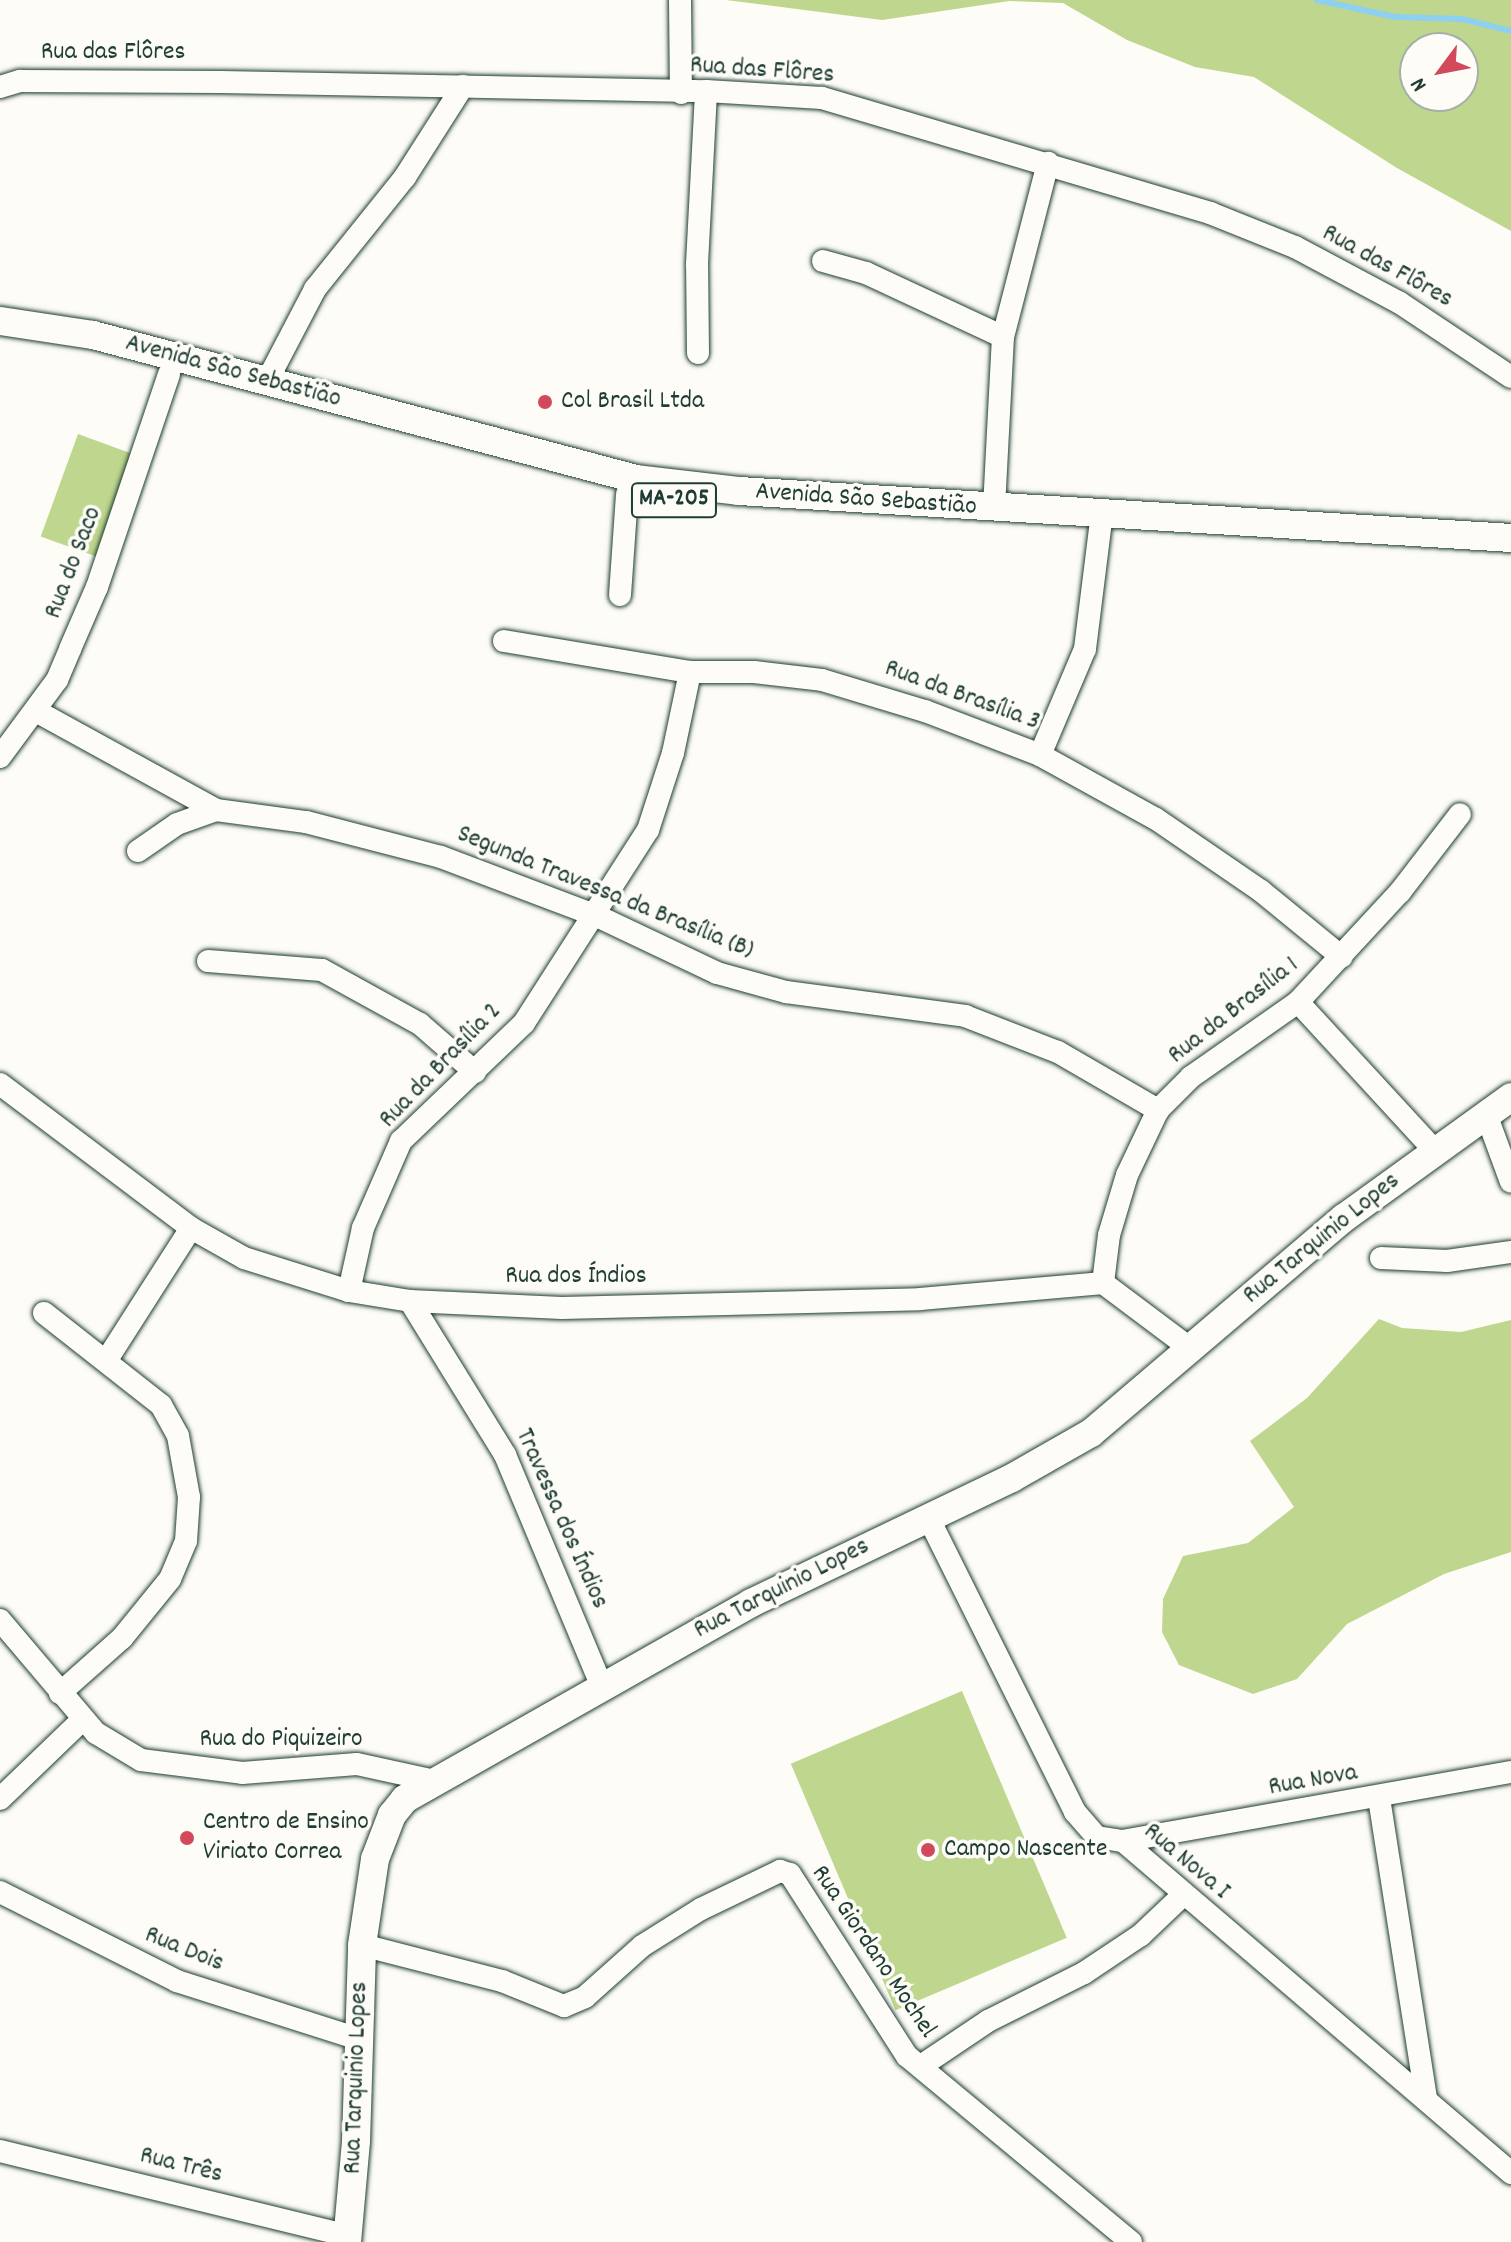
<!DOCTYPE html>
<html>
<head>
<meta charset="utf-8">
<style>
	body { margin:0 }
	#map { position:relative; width:1511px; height:2242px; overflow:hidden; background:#fdfcf7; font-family:Dekko,sans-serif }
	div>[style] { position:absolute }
	.green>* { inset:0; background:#bed68d; transform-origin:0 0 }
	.stream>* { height:6px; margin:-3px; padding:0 3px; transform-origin:3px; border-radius:3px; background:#8ed0ef }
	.roads { filter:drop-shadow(0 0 2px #1f3d34) drop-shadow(0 0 2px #1f3d34) }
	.minor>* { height:22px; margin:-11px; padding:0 11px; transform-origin:11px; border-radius:11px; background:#fdfcf7 }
	.major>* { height:28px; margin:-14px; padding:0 14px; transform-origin:14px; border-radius:14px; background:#fdfcf7 }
	.dots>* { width:22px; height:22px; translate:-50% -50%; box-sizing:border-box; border:4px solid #fdfcf7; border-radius:50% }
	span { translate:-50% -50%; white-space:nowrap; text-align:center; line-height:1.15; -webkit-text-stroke:7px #fdfcf7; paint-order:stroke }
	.shield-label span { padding:2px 6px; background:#fdfcf7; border:2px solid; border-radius:6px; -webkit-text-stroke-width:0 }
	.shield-label { font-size:24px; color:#1f3d34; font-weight:700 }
	.street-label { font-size:26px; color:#1f3d34 }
	.poi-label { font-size:26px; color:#1f3d34 }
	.left { translate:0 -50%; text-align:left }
	.north { position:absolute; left:1399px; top:32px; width:80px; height:80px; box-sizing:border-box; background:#fdfcf7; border:2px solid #a4b0a9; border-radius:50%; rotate:238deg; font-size:22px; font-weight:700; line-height:32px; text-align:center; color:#1f3d34 }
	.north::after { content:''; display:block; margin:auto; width:28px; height:36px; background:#d1495b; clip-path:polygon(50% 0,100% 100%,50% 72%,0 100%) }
</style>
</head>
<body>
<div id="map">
	<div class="green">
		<i style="clip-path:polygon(evenodd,726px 0,1511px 0,1511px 231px,1397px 168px,1254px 77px,1195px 67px,1127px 40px,1063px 3px,1009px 1px,882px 20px,726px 0,1415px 48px,1463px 48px,1463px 96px,1415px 96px,1415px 48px)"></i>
		<i style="left:78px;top:434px;width:59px;height:109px;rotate:20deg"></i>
		<i style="clip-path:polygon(1379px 1319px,1402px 1328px,1461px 1332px,1511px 1320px,1511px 1552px,1444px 1574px,1347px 1624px,1297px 1679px,1253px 1694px,1179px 1665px,1162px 1632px,1163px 1599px,1183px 1556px,1248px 1543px,1294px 1507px,1250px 1441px,1307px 1398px)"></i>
		<i style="left:962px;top:1691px;width:268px;height:186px;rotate:67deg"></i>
	</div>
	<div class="stream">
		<i style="left:1317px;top:0;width:80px;rotate:12.3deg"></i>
		<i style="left:1395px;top:17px;width:67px;rotate:1.7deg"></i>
		<i style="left:1462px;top:19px;width:50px;rotate:13.8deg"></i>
	</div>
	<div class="roads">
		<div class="minor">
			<i style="left:680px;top:0;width:93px;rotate:89.4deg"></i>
			<i style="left:0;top:87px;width:21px;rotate:-17deg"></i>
			<i style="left:20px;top:81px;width:201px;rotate:0.3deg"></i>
			<i style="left:221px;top:82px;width:485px;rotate:1.1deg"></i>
			<i style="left:706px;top:91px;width:116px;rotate:3.5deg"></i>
			<i style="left:822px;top:98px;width:405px;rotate:16.5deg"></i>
			<i style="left:1210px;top:213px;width:92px;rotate:21.8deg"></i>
			<i style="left:1295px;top:247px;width:119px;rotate:28.1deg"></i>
			<i style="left:1400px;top:303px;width:133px;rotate:33.7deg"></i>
			<i style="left:823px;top:261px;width:45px;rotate:15.6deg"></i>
			<i style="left:866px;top:273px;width:151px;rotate:25deg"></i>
			<i style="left:698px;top:353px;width:89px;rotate:-90.6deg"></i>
			<i style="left:697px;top:264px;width:173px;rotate:-87deg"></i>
			<i style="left:267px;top:381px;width:104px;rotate:-62.4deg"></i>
			<i style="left:315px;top:289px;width:144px;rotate:-51.2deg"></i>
			<i style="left:405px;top:177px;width:108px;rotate:-57.5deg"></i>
			<i style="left:994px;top:508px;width:171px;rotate:-87deg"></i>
			<i style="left:1003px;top:337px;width:180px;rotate:-75.5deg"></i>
			<i style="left:620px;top:595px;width:101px;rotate:-86deg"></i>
			<i style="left:504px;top:641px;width:189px;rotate:9.5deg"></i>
			<i style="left:690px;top:672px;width:64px"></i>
			<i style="left:754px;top:672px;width:68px;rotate:6.7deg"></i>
			<i style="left:822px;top:680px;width:108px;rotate:16.8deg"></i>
			<i style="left:925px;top:711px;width:123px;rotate:20.9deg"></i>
			<i style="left:1040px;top:755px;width:132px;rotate:28.9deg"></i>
			<i style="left:1156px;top:819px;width:127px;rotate:34.4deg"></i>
			<i style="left:1261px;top:891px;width:104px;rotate:39.2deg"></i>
			<i style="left:36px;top:711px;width:205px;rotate:28.8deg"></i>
			<i style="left:216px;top:810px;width:91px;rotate:7.6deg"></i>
			<i style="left:306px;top:822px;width:139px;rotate:14.5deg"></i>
			<i style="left:441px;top:857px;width:167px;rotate:20.7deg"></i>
			<i style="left:597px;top:916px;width:133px;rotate:25.4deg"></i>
			<i style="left:717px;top:973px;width:72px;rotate:15.4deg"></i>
			<i style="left:786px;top:992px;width:181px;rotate:7.6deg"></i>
			<i style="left:965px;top:1016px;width:100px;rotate:21.2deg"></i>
			<i style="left:1058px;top:1052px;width:116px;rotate:30.1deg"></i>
			<i style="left:1040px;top:755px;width:115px;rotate:-67deg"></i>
			<i style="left:1085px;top:649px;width:122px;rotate:-82.9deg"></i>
			<i style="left:0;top:757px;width:96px;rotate:-53.5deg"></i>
			<i style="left:57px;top:680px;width:34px;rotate:-67deg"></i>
			<i style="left:70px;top:649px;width:68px;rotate:-66.5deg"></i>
			<i style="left:97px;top:587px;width:225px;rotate:-71.3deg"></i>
			<i style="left:138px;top:851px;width:47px;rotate:-34.7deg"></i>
			<i style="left:177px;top:824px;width:41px;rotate:-19.7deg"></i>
			<i style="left:208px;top:961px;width:114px;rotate:4.5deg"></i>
			<i style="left:322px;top:970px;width:112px;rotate:28.9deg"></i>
			<i style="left:420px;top:1024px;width:73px;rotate:41.1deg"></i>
			<i style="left:1298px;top:1002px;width:202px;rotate:47.4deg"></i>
			<i style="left:0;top:1084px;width:239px;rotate:37deg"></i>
			<i style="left:191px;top:1228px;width:61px;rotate:29.5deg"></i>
			<i style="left:244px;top:1258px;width:110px;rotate:17.4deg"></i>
			<i style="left:349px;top:1291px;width:62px;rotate:9.3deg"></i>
			<i style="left:410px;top:1301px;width:152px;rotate:2.6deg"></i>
			<i style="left:562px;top:1308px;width:358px;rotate:-1.4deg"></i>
			<i style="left:920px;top:1299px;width:184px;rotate:-5deg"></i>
			<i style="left:1103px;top:1283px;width:110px;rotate:36.9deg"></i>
			<i style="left:1486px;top:1114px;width:72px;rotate:69.8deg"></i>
			<i style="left:1381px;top:1258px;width:66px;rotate:2.6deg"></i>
			<i style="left:1447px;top:1261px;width:65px;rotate:-8deg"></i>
			<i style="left:1103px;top:1283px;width:48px;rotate:-82.9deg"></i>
			<i style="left:1109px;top:1235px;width:63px;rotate:-73.3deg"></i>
			<i style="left:1127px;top:1175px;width:72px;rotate:-64.5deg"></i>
			<i style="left:1158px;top:1110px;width:47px;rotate:-45deg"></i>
			<i style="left:1191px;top:1077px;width:131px;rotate:-35deg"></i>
			<i style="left:1298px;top:1002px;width:150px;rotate:-47.2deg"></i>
			<i style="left:1400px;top:892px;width:98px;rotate:-52.4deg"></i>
			<i style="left:349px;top:1291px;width:65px;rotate:-77.5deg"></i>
			<i style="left:363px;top:1228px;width:95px;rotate:-66.4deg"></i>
			<i style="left:401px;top:1141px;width:170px;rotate:-43.8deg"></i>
			<i style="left:524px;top:1023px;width:229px;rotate:-57.3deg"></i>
			<i style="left:648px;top:830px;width:81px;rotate:-72deg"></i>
			<i style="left:673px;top:753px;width:83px;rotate:-78.1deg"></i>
			<i style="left:410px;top:1301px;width:181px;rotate:58.3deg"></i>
			<i style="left:505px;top:1455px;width:248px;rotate:67.3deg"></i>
			<i style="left:44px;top:1313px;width:149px;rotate:38.2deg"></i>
			<i style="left:161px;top:1405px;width:35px;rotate:61deg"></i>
			<i style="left:178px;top:1436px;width:62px;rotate:79.8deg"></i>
			<i style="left:189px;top:1497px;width:44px;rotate:93.9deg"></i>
			<i style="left:186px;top:1541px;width:41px;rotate:112.8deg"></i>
			<i style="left:170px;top:1579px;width:76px;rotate:129.1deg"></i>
			<i style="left:122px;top:1638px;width:83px;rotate:138.4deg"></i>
			<i style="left:106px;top:1361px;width:158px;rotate:-57.4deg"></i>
			<i style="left:928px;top:1517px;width:330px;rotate:63.5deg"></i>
			<i style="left:1075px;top:1812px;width:33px;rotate:49deg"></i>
			<i style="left:1097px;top:1837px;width:26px;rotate:9deg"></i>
			<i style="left:1123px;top:1841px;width:394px;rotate:-10.1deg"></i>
			<i style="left:0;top:1620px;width:148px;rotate:49.7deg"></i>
			<i style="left:96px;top:1733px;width:52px;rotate:31deg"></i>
			<i style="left:141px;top:1760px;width:102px;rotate:7.3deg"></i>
			<i style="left:242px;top:1773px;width:115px;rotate:-4.5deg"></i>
			<i style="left:357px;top:1764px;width:75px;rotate:12.4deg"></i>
			<i style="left:1379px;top:1798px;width:303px;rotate:81.1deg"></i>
			<i style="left:0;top:1799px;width:115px;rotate:-43.9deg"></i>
			<i style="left:1123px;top:1841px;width:511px;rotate:40.55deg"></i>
			<i style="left:0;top:1892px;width:198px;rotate:26.7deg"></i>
			<i style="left:177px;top:1981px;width:188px;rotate:17.7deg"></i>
			<i style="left:362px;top:1945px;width:145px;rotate:14.4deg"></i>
			<i style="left:502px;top:1981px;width:67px;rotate:22deg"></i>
			<i style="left:564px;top:2006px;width:23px;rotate:-23deg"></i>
			<i style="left:585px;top:1997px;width:76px;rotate:-41.8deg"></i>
			<i style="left:642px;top:1946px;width:70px;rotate:-32.1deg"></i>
			<i style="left:701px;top:1909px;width:88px;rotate:-25.7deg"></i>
			<i style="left:780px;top:1871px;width:10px;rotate:17deg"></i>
			<i style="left:790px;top:1874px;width:216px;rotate:57.3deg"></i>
			<i style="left:907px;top:2056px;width:291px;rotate:39.7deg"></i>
			<i style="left:921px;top:2066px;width:81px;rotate:-33.9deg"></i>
			<i style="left:988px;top:2021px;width:107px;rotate:-26.6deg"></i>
			<i style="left:1084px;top:1973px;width:69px;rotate:-33.7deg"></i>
			<i style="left:1141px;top:1935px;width:57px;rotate:-43.6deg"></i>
			<i style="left:0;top:2151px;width:359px;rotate:13.7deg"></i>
		</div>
		<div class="major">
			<i style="left:0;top:321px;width:94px;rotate:8.6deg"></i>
			<i style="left:93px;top:335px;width:562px;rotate:14.85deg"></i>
			<i style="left:636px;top:479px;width:104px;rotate:6.6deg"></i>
			<i style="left:739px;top:491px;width:773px;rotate:3.48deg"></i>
			<i style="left:347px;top:2242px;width:101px;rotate:-84.9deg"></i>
			<i style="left:356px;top:2141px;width:196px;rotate:-88.2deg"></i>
			<i style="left:362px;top:1945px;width:87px;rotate:-81.4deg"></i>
			<i style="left:375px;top:1859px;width:47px;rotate:-68.9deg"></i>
			<i style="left:392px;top:1815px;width:21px;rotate:-51deg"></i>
			<i style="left:405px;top:1799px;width:398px;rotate:-29.5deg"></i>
			<i style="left:751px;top:1603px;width:289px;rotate:-25.6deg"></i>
			<i style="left:1012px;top:1478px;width:91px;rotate:-29.7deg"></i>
			<i style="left:1091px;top:1433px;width:332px;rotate:-40.4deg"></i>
			<i style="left:1344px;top:1218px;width:206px;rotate:-35.9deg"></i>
		</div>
	</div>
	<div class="dots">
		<i style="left:545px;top:402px;background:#d1495b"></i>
		<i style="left:187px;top:1838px;background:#d1495b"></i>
		<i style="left:928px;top:1850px;background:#d1495b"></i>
	</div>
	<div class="shield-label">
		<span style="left:674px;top:500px">MA-205</span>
	</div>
	<div class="street-label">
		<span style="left:113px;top:53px">Rua das Flôres</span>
		<span style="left:762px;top:71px;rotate:4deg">Rua das Flôres</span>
		<span style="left:1387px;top:267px;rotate:29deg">Rua das Flôres</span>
		<span style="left:233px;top:372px;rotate:15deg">Avenida São Sebastião</span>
		<span style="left:866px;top:500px;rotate:4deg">Avenida São Sebastião</span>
		<span style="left:74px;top:563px;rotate:-69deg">Rua do Saco</span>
		<span style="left:962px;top:696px;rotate:20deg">Rua da Brasília 3</span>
		<span style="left:605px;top:893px;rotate:22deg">Segunda Travessa da Brasília (B)</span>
		<span style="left:1234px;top:1011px;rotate:-38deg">Rua da Brasília 1</span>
		<span style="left:441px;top:1066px;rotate:-46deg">Rua da Brasília 2</span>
		<span style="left:1322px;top:1239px;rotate:-39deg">Rua Tarquinio Lopes</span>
		<span style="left:576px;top:1277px">Rua dos Índios</span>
		<span style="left:561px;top:1519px;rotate:66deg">Travessa dos Índios</span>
		<span style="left:782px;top:1589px;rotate:-27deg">Rua Tarquinio Lopes</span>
		<span style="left:281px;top:1740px">Rua do Piquizeiro</span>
		<span style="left:1313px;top:1781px;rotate:-10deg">Rua Nova</span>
		<span style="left:1186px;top:1862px;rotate:40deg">Rua Nova I</span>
		<span style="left:184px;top:1950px;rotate:22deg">Rua Dois</span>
		<span style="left:873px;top:1952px;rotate:56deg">Rua Giordano Mochel</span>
		<span style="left:357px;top:2078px;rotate:-88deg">Rua Tarquinio Lopes</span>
		<span style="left:181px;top:2166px;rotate:14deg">Rua Três</span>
	</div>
	<div class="poi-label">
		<span class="left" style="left:561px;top:402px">Col Brasil Ltda</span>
		<span class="left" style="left:203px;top:1838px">Centro de Ensino<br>Viriato Correa</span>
		<span class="left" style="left:944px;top:1850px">Campo Nascente</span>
	</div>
	<div class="north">N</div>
</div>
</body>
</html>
